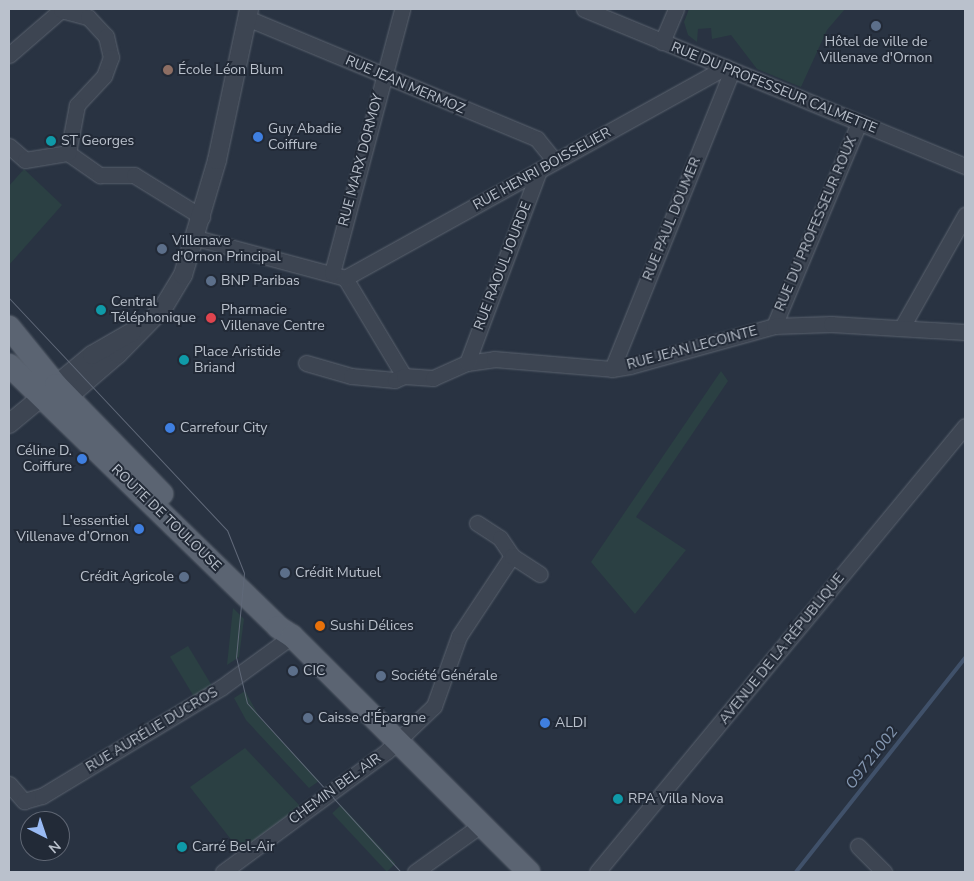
<!DOCTYPE html>
<html>
<head>
<meta charset="utf-8">
<style>
	body { margin:0 }
	#map { position:relative; width:974px; height:881px; overflow:hidden; background:#293342; font-family:"Nunito Sans",sans-serif }
	div>[style] { position:absolute }
	.green>* { inset:0; background:#2b4043; transform-origin:0 0 }
	.stream>* { height:4px; margin:-2px; padding:0 2px; transform-origin:2px; border-radius:2px; background:#40516a }
	.roads { filter:drop-shadow(0 0 1px #5b636f) drop-shadow(0 0 1px #5b636f) }
	.minor>* { height:15px; margin:-7.5px; padding:0 7.5px; transform-origin:7.5px; border-radius:7.5px; background:#3d4552 }
	.tertiary>* { height:18px; margin:-9px; padding:0 9px; transform-origin:9px; border-radius:9px; background:#3d4552 }
	.primary>* { height:22px; margin:-11px; padding:0 11px; transform-origin:11px; border-radius:11px; background:#5b6472 }
	.tram>* { height:1px; margin:-0.5px; padding:0 0.5px; transform-origin:0.5px; border-radius:0.5px; background:#606979 }
	.dots>* { width:14px; height:14px; translate:-50% -50%; box-sizing:border-box; border:2px solid #222a37; border-radius:50% }
	span { translate:-50% -50%; white-space:nowrap; text-align:center; line-height:1.15; -webkit-text-stroke:4px #222a37; paint-order:stroke }
	.poi-label { font-size:14px; color:#bac1cc }
	.left { translate:0 -50%; text-align:left }
	.right { translate:-100% -50%; text-align:right }
	.street-label { font-size:14px; color:#bac1cc }
	.water-label { font-size:15px; color:#8497b1; font-style:italic }
	.frame { position:absolute; inset:0; border:10px solid #bac1cc; pointer-events:none }
	.north { position:absolute; left:20px; top:811px; width:50px; height:50px; box-sizing:border-box; background:#222a37; border:1px solid #5f6673; border-radius:50%; rotate:139deg; font-size:14px; font-weight:700; line-height:20px; text-align:center; color:#bac1cc }
	.north::after { content:''; display:block; margin:auto; width:18px; height:22px; background:#99baf3; clip-path:polygon(50% 0,100% 100%,50% 72%,0 100%) }
</style>
</head>
<body>
<div id="map">
	<div class="green">
		<i style="clip-path:polygon(689px 9px,845px 9px,827px 30px,801px 87px,757px 69px,731px 35px,712px 39px,711px 28px,698px 29px,697px 42px,688px 35px,684px 22px)"></i>
		<i style="clip-path:polygon(24px 169px,62px 205px,9px 265px,9px 186px)"></i>
		<i style="clip-path:polygon(721px 371px,728px 381px,636px 517px,686px 550px,635px 614px,591px 562px)"></i>
		<i style="clip-path:polygon(233px 608px,244px 619px,239px 657px,227px 665px)"></i>
		<i style="left:188px;top:646px;width:47px;height:21px;rotate:59deg"></i>
		<i style="clip-path:polygon(245px 691px,260px 718px,319px 781px,309px 788px,246px 720px,234px 698px)"></i>
		<i style="clip-path:polygon(245px 748px,300px 806px,240px 851px,190px 787px)"></i>
		<i style="left:341px;top:805px;width:80px;height:12px;rotate:47deg"></i>
	</div>
	<div class="stream">
		<i style="left:796px;top:872px;width:273px;rotate:-51.7deg"></i>
	</div>
	<div class="roads">
		<div class="minor">
			<i style="left:584px;top:9px;width:412px;rotate:22.4deg"></i>
			<i style="left:247px;top:18px;width:314px;rotate:22.6deg"></i>
			<i style="left:537px;top:139px;width:28px;rotate:51deg"></i>
			<i style="left:662px;top:42px;width:36px;rotate:-67deg"></i>
			<i style="left:9px;top:55px;width:69px;rotate:-40.9deg"></i>
			<i style="left:61px;top:10px;width:28px;rotate:15deg"></i>
			<i style="left:88px;top:17px;width:26px;rotate:47deg"></i>
			<i style="left:106px;top:36px;width:22px;rotate:77deg"></i>
			<i style="left:111px;top:57px;width:20px;rotate:110deg"></i>
			<i style="left:104px;top:76px;width:40px;rotate:133deg"></i>
			<i style="left:77px;top:105px;width:49px;rotate:100.6deg"></i>
			<i style="left:68px;top:153px;width:39px;rotate:35deg"></i>
			<i style="left:100px;top:175px;width:34px"></i>
			<i style="left:134px;top:175px;width:80px;rotate:31.7deg"></i>
			<i style="left:9px;top:146px;width:21px;rotate:41deg"></i>
			<i style="left:25px;top:160px;width:44px;rotate:-9.2deg"></i>
			<i style="left:196px;top:238px;width:154px;rotate:15deg"></i>
			<i style="left:345px;top:278px;width:114px;rotate:59deg"></i>
			<i style="left:332px;top:273px;width:273px;rotate:-75.1deg"></i>
			<i style="left:345px;top:278px;width:435px;rotate:-29deg"></i>
			<i style="left:774px;top:326px;width:220px;rotate:-67.3deg"></i>
			<i style="left:902px;top:327px;width:129px;rotate:-60.6deg"></i>
			<i style="left:306px;top:363px;width:47px;rotate:16.1deg"></i>
			<i style="left:351px;top:376px;width:44px;rotate:5.2deg"></i>
			<i style="left:395px;top:380px;width:10px;rotate:-24deg"></i>
			<i style="left:404px;top:376px;width:29px;rotate:4deg"></i>
			<i style="left:433px;top:378px;width:37px;rotate:-24deg"></i>
			<i style="left:467px;top:363px;width:27px;rotate:-8deg"></i>
			<i style="left:494px;top:359px;width:118px;rotate:4.8deg"></i>
			<i style="left:612px;top:369px;width:18px;rotate:-9deg"></i>
			<i style="left:630px;top:366px;width:149px;rotate:-15.5deg"></i>
			<i style="left:774px;top:326px;width:57px;rotate:-2deg"></i>
			<i style="left:831px;top:324px;width:134px;rotate:3.4deg"></i>
			<i style="left:467px;top:363px;width:206px;rotate:-69.5deg"></i>
			<i style="left:612px;top:369px;width:322px;rotate:-68.1deg"></i>
			<i style="left:477px;top:523px;width:27px;rotate:33deg"></i>
			<i style="left:500px;top:538px;width:22px;rotate:56deg"></i>
			<i style="left:9px;top:784px;width:23px;rotate:49deg"></i>
			<i style="left:24px;top:801px;width:19px;rotate:-16deg"></i>
			<i style="left:42px;top:796px;width:210px;rotate:-31.2deg"></i>
			<i style="left:222px;top:687px;width:87px;rotate:-36.1deg"></i>
			<i style="left:858px;top:846px;width:37px;rotate:45deg"></i>
			<i style="left:223px;top:872px;width:204px;rotate:-36.4deg"></i>
			<i style="left:387px;top:751px;width:65px;rotate:-43.8deg"></i>
			<i style="left:434px;top:706px;width:74px;rotate:-70.3deg"></i>
			<i style="left:459px;top:636px;width:96px;rotate:-56.5deg"></i>
			<i style="left:512px;top:556px;width:33px;rotate:33deg"></i>
			<i style="left:415px;top:872px;width:81px;rotate:-35.5deg"></i>
			<i style="left:597px;top:872px;width:578px;rotate:-50.47deg"></i>
		</div>
		<div class="tertiary">
			<i style="left:57px;top:397px;width:11px"></i>
			<i style="left:68px;top:397px;width:66px;rotate:-40.7deg"></i>
			<i style="left:118px;top:354px;width:64px;rotate:-45.6deg"></i>
			<i style="left:163px;top:308px;width:39px;rotate:-59deg"></i>
			<i style="left:183px;top:275px;width:120px;rotate:-73.5deg"></i>
			<i style="left:217px;top:160px;width:154px;rotate:-78deg"></i>
			<i style="left:9px;top:424px;width:108px;rotate:-39.7deg"></i>
			<i style="left:92px;top:355px;width:46px;rotate:-29.9deg"></i>
		</div>
		<div class="primary">
			<i style="left:9px;top:327px;width:75px;rotate:51deg"></i>
			<i style="left:56px;top:385px;width:152px;rotate:45.8deg"></i>
			<i style="left:9px;top:365px;width:376px;rotate:44.2deg"></i>
			<i style="left:278px;top:627px;width:17px;rotate:33deg"></i>
			<i style="left:292px;top:636px;width:334px;rotate:44.9deg"></i>
		</div>
	</div>
	<div class="tram">
		<i style="left:9px;top:298px;width:318px;rotate:46.8deg"></i>
		<i style="left:227px;top:530px;width:46px;rotate:68.4deg"></i>
		<i style="left:244px;top:573px;width:84px;rotate:95.4deg"></i>
		<i style="left:236px;top:657px;width:47px;rotate:76.6deg"></i>
		<i style="left:247px;top:703px;width:229px;rotate:47.7deg"></i>
	</div>
	<div class="dots">
		<i style="left:876px;top:26px;background:#5c6f8a"></i>
		<i style="left:168px;top:70px;background:#8d6e63"></i>
		<i style="left:258px;top:137px;background:#3f7fe0"></i>
		<i style="left:51px;top:141px;background:#0f9aa8"></i>
		<i style="left:162px;top:249px;background:#5c6f8a"></i>
		<i style="left:211px;top:281px;background:#5c6f8a"></i>
		<i style="left:101px;top:310px;background:#0f9aa8"></i>
		<i style="left:211px;top:318px;background:#e0444e"></i>
		<i style="left:184px;top:360px;background:#0f9aa8"></i>
		<i style="left:170px;top:428px;background:#3f7fe0"></i>
		<i style="left:82px;top:459px;background:#3f7fe0"></i>
		<i style="left:139px;top:529px;background:#3f7fe0"></i>
		<i style="left:285px;top:573px;background:#5c6f8a"></i>
		<i style="left:184px;top:577px;background:#5c6f8a"></i>
		<i style="left:320px;top:626px;background:#e8710a"></i>
		<i style="left:293px;top:671px;background:#5c6f8a"></i>
		<i style="left:381px;top:676px;background:#5c6f8a"></i>
		<i style="left:308px;top:718px;background:#5c6f8a"></i>
		<i style="left:545px;top:723px;background:#3f7fe0"></i>
		<i style="left:618px;top:799px;background:#0f9aa8"></i>
		<i style="left:182px;top:847px;background:#0f9aa8"></i>
	</div>
	<div class="poi-label">
		<span style="left:876px;top:50px">Hôtel de ville de<br>Villenave d'Ornon</span>
		<span class="left" style="left:178px;top:70px">École Léon Blum</span>
		<span class="left" style="left:268px;top:137px">Guy Abadie<br>Coiffure</span>
		<span class="left" style="left:61px;top:141px">ST Georges</span>
		<span class="left" style="left:172px;top:249px">Villenave<br>d'Ornon Principal</span>
		<span class="left" style="left:221px;top:281px">BNP Paribas</span>
		<span class="left" style="left:111px;top:310px">Central<br>Téléphonique</span>
		<span class="left" style="left:221px;top:318px">Pharmacie<br>Villenave Centre</span>
		<span class="left" style="left:194px;top:360px">Place Aristide<br>Briand</span>
		<span class="left" style="left:180px;top:428px">Carrefour City</span>
		<span class="right" style="left:72px;top:459px">Céline D.<br>Coiffure</span>
		<span class="right" style="left:129px;top:529px">L'essentiel<br>Villenave d’Ornon</span>
		<span class="left" style="left:295px;top:573px">Crédit Mutuel</span>
		<span class="right" style="left:174px;top:577px">Crédit Agricole</span>
		<span class="left" style="left:330px;top:626px">Sushi Délices</span>
		<span class="left" style="left:303px;top:671px">CIC</span>
		<span class="left" style="left:391px;top:676px">Société Générale</span>
		<span class="left" style="left:318px;top:718px">Caisse d'Épargne</span>
		<span class="left" style="left:555px;top:723px">ALDI</span>
		<span class="left" style="left:628px;top:799px">RPA Villa Nova</span>
		<span class="left" style="left:192px;top:847px">Carré Bel-Air</span>
	</div>
	<div class="street-label">
		<span style="left:405px;top:85px;rotate:23deg">RUE JEAN MERMOZ</span>
		<span style="left:774px;top:88px;rotate:22deg">RUE DU PROFESSEUR CALMETTE</span>
		<span style="left:361px;top:160px;rotate:-75deg">RUE MARX DORMOY</span>
		<span style="left:542px;top:169px;rotate:-29deg">RUE HENRI BOISSELIER</span>
		<span style="left:672px;top:219px;rotate:-68deg">RUE PAUL DOUMER</span>
		<span style="left:816px;top:224px;rotate:-67deg">RUE DU PROFESSEUR ROUX</span>
		<span style="left:503px;top:266px;rotate:-69deg">RUE RAOUL JOURDE</span>
		<span style="left:692px;top:348px;rotate:-15deg">RUE JEAN LECOINTE</span>
		<span style="left:166px;top:518px;rotate:44deg">ROUTE DE TOULOUSE</span>
		<span style="left:782px;top:649px;rotate:-51deg">AVENUE DE LA RÉPUBLIQUE</span>
		<span style="left:152px;top:730px;rotate:-31deg">RUE AURÉLIE DUCROS</span>
		<span style="left:335px;top:789px;rotate:-36deg">CHEMIN BEL AIR</span>
	</div>
	<div class="water-label">
		<span style="left:872px;top:758px;rotate:-52deg">O9721002</span>
	</div>
	<div class="frame"></div>
	<div class="north">N</div>
</div>
</body>
</html>
